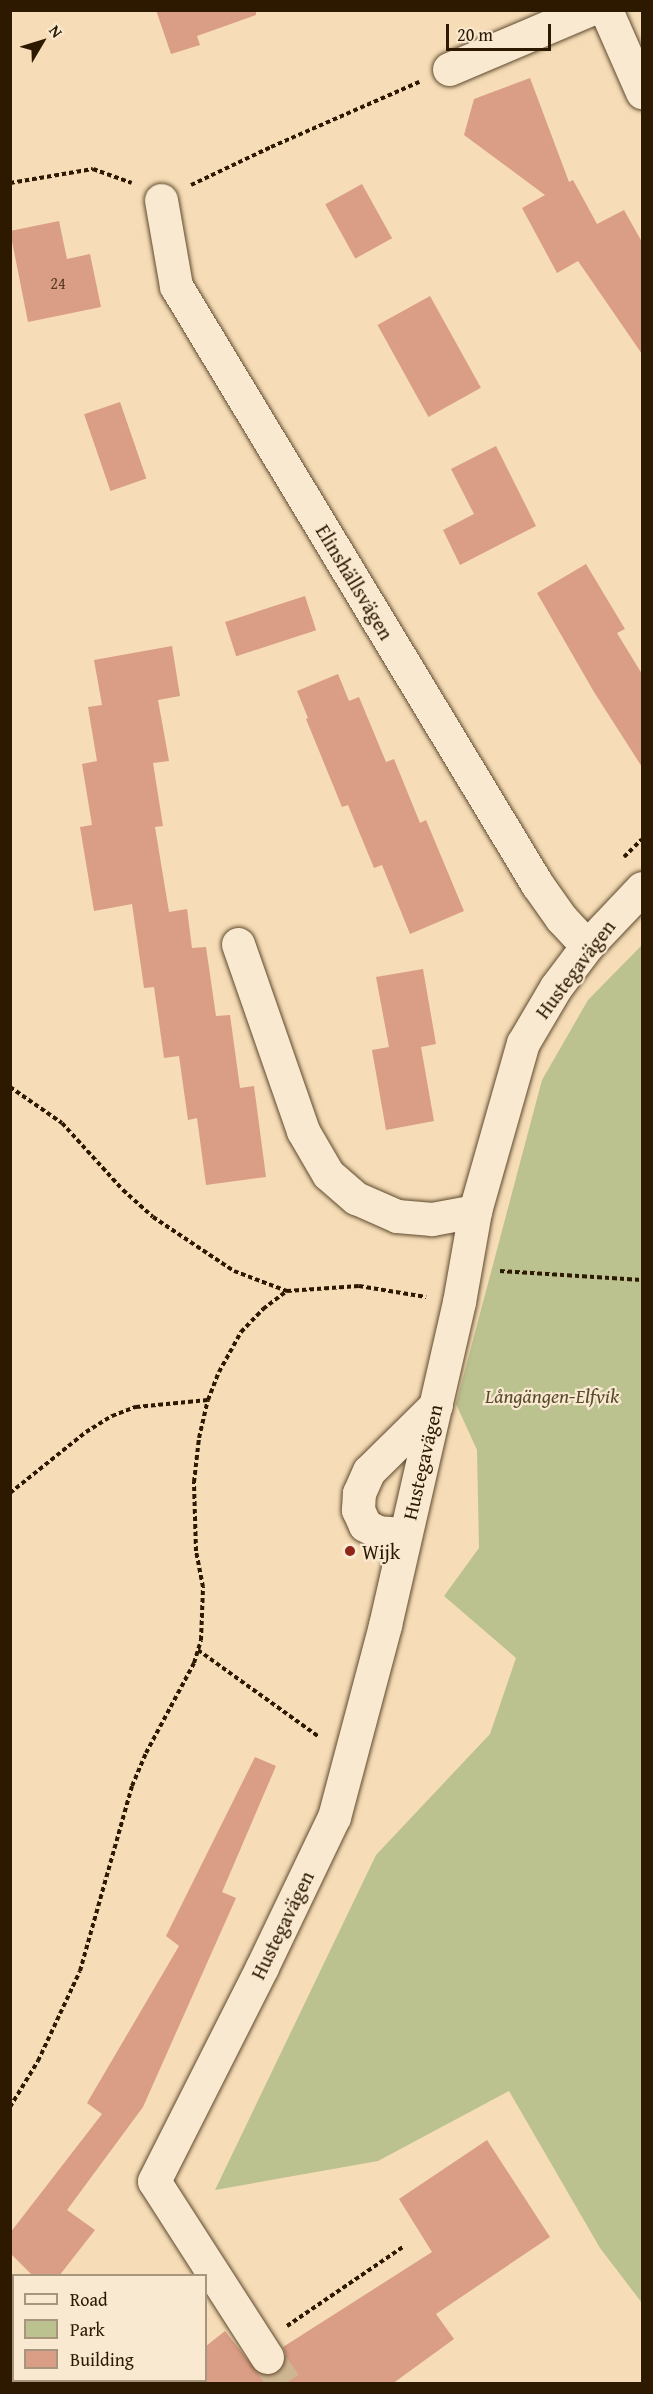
<!DOCTYPE html>
<html>
<head>
<meta charset="utf-8">
<style>
	body { margin:0 }
	#map { position:relative; width:653px; height:2394px; overflow:hidden; background:#f6ddb7; font-family:"Gentium Book Plus",serif }
	div>[style] { position:absolute }
	.green>* { inset:0; background:#bbc18f }
	.building>* { inset:0; background:#da9d85; transform-origin:0 0 }
	.minor-tunnel>* { height:33px; margin-top:-16.5px; transform-origin:0; background:repeating-linear-gradient(90deg,#ceb692 0 33px,transparent 0 49px) }
	.path>* { height:4px; margin-top:-2px; transform-origin:0; background:repeating-linear-gradient(90deg,#2d1900 0 4.5px,transparent 0 7.5px) }
	.roads { filter:drop-shadow(0 0 2px #5f4a2e) drop-shadow(0 0 2px #5f4a2e) }
	.minor>* { height:33px; margin:-16.5px; padding:0 16.5px; transform-origin:16.5px; border-radius:16.5px; background:#f9e9d0 }
	.dots>* { width:16px; height:16px; translate:-50% -50%; box-sizing:border-box; border:3px solid #f9e9d0; border-radius:50% }
	span { translate:-50% -50%; white-space:nowrap; text-align:center; line-height:1.15; -webkit-text-stroke:4.5px #f9e9d0; paint-order:stroke }
	.number-label { font-size:16px; color:#583a21 }
	.number-label span { -webkit-text-stroke-width:0 }
	.street-label { font-size:20px; color:#2d1900 }
	.park-label { font-size:20px; color:#584b2b; font-style:italic }
	.poi-label { font-size:20px; color:#2d1900 }
	.left { translate:0 -50%; text-align:left }
	.frame { position:absolute; inset:0; border:12px solid #2d1900; pointer-events:none }
	.legend { position:absolute; left:12px; top:2274px; width:195px; height:108px; box-sizing:border-box; background:#f9e9d0; border:2px solid #a7967d; margin:0; padding:8px 10px; list-style:none; font-size:18px; color:#2d1900 }
	.legend li { display:flex; align-items:center; gap:12px; height:30px }
	.legend b { width:30px; border:2px solid #a7967d }
	.north { position:absolute; left:12px; top:12px; width:60px; height:60px; -webkit-text-stroke:4px #f9e9d0; paint-order:stroke; rotate:52deg; font-size:16px; font-weight:700; line-height:24px; text-align:center; color:#2d1900 }
	.north::after { content:''; display:block; margin:auto; width:21px; height:27px; background:#2d1900; clip-path:polygon(50% 0,100% 100%,50% 72%,0 100%) }
	.scale { position:absolute; left:446px; top:24px; width:105px; height:27px; box-sizing:border-box; border:3px solid #2d1900; border-top:0; padding-left:8px; font-size:18px; line-height:21px; white-space:nowrap; color:#2d1900; -webkit-text-stroke:4px #f9e9d0; paint-order:stroke }
</style>
</head>
<body>
<div id="map">
	<div class="green">
		<i style="clip-path:polygon(642px 945px,642px 2303px,600px 2248px,509px 2091px,378px 2161px,215px 2190px,376px 1855px,490px 1734px,516px 1658px,444px 1596px,479px 1548px,477px 1450px,456px 1404px,542px 1080px,588px 1000px)"></i>
	</div>
	<div class="building">
		<i style="clip-path:polygon(156px 10px,256px 10px,256px 15px,197px 36px,200px 45px,171px 54px)"></i>
		<i style="clip-path:polygon(530px 78px,569px 182px,573px 180px,597px 224px,624px 210px,642px 242px,642px 354px,578px 261px,557px 273px,522px 208px,545px 195px,464px 135px,474px 99px)"></i>
		<i style="left:362px;top:184px;width:62px;height:42px;rotate:61deg"></i>
		<i style="clip-path:polygon(59px 221px,67px 259px,90px 254px,101px 307px,28px 322px,10px 231px)"></i>
		<i style="left:430px;top:296px;width:105px;height:60px;rotate:61deg"></i>
		<i style="left:120px;top:402px;width:81px;height:38px;rotate:71deg"></i>
		<i style="clip-path:polygon(496px 446px,536px 526px,460px 565px,443px 530px,474px 514px,451px 469px)"></i>
		<i style="clip-path:polygon(586px 564px,625px 629px,617px 633px,642px 674px,642px 767px,594px 692px,537px 593px)"></i>
		<i style="left:305px;top:596px;width:36px;height:84px;rotate:72deg"></i>
		<i style="clip-path:polygon(172px 646px,180px 696px,158px 700px,169px 761px,153px 763px,163px 826px,155px 827px,169px 912px,187px 909px,192px 948px,206px 947px,216px 1016px,230px 1015px,240px 1088px,254px 1086px,266px 1177px,206px 1185px,197px 1118px,188px 1120px,179px 1056px,164px 1058px,154px 987px,144px 988px,132px 904px,94px 911px,80px 827px,92px 825px,82px 764px,97px 761px,88px 707px,102px 705px,94px 660px)"></i>
		<i style="clip-path:polygon(338px 674px,349px 701px,359px 697px,386px 762px,394px 759px,420px 823px,426px 820px,464px 911px,410px 934px,382px 865px,374px 868px,348px 805px,342px 807px,306px 719px,308px 718px,297px 691px)"></i>
		<i style="clip-path:polygon(423px 969px,436px 1044px,421px 1047px,434px 1121px,386px 1130px,372px 1050px,389px 1047px,376px 977px)"></i>
		<i style="clip-path:polygon(255px 1757px,276px 1766px,222px 1892px,236px 1898px,143px 2107px,67px 2210px,95px 2230px,59px 2276px,33px 2276px,10px 2253px,10px 2233px,102px 2114px,87px 2103px,179px 1946px,166px 1936px)"></i>
		<i style="clip-path:polygon(487px 2140px,550px 2237px,436px 2314px,454px 2339px,392px 2384px,206px 2384px,206px 2346px,225px 2331px,258px 2373px,267px 2376px,277px 2373px,284px 2365px,286px 2356px,283px 2347px,432px 2252px,399px 2199px)"></i>
	</div>
	<div class="minor-tunnel">
		<i style="left:267px;top:2357px;width:32px;rotate:56deg"></i>
	</div>
	<div class="path">
		<i style="left:10px;top:183px;width:84px;rotate:-9.6deg"></i>
		<i style="left:93px;top:169px;width:41px;rotate:19.7deg"></i>
		<i style="left:191px;top:185px;width:89px;rotate:-25.4deg"></i>
		<i style="left:271px;top:147px;width:162px;rotate:-23.7deg"></i>
		<i style="left:624px;top:857px;width:25px;rotate:-45deg"></i>
		<i style="left:10px;top:1087px;width:63px;rotate:34.7deg"></i>
		<i style="left:62px;top:1123px;width:91px;rotate:47.7deg"></i>
		<i style="left:123px;top:1190px;width:40px;rotate:42deg"></i>
		<i style="left:153px;top:1217px;width:97px;rotate:33.7deg"></i>
		<i style="left:234px;top:1271px;width:57px;rotate:20.7deg"></i>
		<i style="left:500px;top:1271px;width:142px;rotate:3.6deg"></i>
		<i style="left:10px;top:1493px;width:97px;rotate:-38.8deg"></i>
		<i style="left:86px;top:1432px;width:31px;rotate:-32deg"></i>
		<i style="left:112px;top:1416px;width:26px;rotate:-21deg"></i>
		<i style="left:136px;top:1407px;width:72px;rotate:-5.6deg"></i>
		<i style="left:198px;top:1650px;width:149px;rotate:35.7deg"></i>
		<i style="left:10px;top:2107px;width:54px;rotate:-58.7deg"></i>
		<i style="left:38px;top:2061px;width:99px;rotate:-65deg"></i>
		<i style="left:80px;top:1971px;width:192px;rotate:-74.3deg"></i>
		<i style="left:132px;top:1786px;width:36px;rotate:-67deg"></i>
		<i style="left:146px;top:1753px;width:102px;rotate:-61.9deg"></i>
		<i style="left:194px;top:1663px;width:24px;rotate:-73deg"></i>
		<i style="left:201px;top:1640px;width:53px;rotate:-87.8deg"></i>
		<i style="left:203px;top:1587px;width:37px;rotate:-101deg"></i>
		<i style="left:196px;top:1551px;width:69px;rotate:-91.7deg"></i>
		<i style="left:194px;top:1482px;width:44px;rotate:-83.5deg"></i>
		<i style="left:199px;top:1438px;width:39px;rotate:-77deg"></i>
		<i style="left:208px;top:1400px;width:30px;rotate:-69deg"></i>
		<i style="left:219px;top:1372px;width:46px;rotate:-61.2deg"></i>
		<i style="left:241px;top:1332px;width:32px;rotate:-46deg"></i>
		<i style="left:263px;top:1309px;width:30px;rotate:-37deg"></i>
		<i style="left:287px;top:1291px;width:72px;rotate:-4deg"></i>
		<i style="left:359px;top:1286px;width:68px;rotate:9.3deg"></i>
		<i style="left:287px;top:2326px;width:140px;rotate:-34.3deg"></i>
	</div>
	<div class="roads">
		<div class="minor">
			<i style="left:606px;top:10px;width:90px;rotate:66.3deg"></i>
			<i style="left:449px;top:69px;width:151px;rotate:-23deg"></i>
			<i style="left:161px;top:200px;width:87px;rotate:80.1deg"></i>
			<i style="left:176px;top:286px;width:699px;rotate:58.88deg"></i>
			<i style="left:537px;top:884px;width:42px;rotate:54.8deg"></i>
			<i style="left:561px;top:918px;width:38px;rotate:47deg"></i>
			<i style="left:238px;top:944px;width:198px;rotate:70.8deg"></i>
			<i style="left:303px;top:1131px;width:50px;rotate:59.8deg"></i>
			<i style="left:328px;top:1174px;width:37px;rotate:41deg"></i>
			<i style="left:356px;top:1198px;width:45px;rotate:23.7deg"></i>
			<i style="left:397px;top:1216px;width:35px;rotate:5deg"></i>
			<i style="left:432px;top:1219px;width:44px;rotate:-10.5deg"></i>
			<i style="left:405px;top:1534px;width:27px;rotate:-176deg"></i>
			<i style="left:378px;top:1532px;width:15px;rotate:-152deg"></i>
			<i style="left:365px;top:1525px;width:17px;rotate:-115deg"></i>
			<i style="left:358px;top:1510px;width:17px;rotate:-87deg"></i>
			<i style="left:359px;top:1493px;width:24px;rotate:-66deg"></i>
			<i style="left:369px;top:1471px;width:94px;rotate:-44.6deg"></i>
			<i style="left:267px;top:2357px;width:209px;rotate:-122.7deg"></i>
			<i style="left:154px;top:2181px;width:240px;rotate:-63.2deg"></i>
			<i style="left:262px;top:1967px;width:166px;rotate:-64.4deg"></i>
			<i style="left:334px;top:1817px;width:199px;rotate:-75.1deg"></i>
			<i style="left:385px;top:1625px;width:331px;rotate:-77.1deg"></i>
			<i style="left:459px;top:1302px;width:92px;rotate:-80deg"></i>
			<i style="left:475px;top:1211px;width:175px;rotate:-74.1deg"></i>
			<i style="left:523px;top:1043px;width:65px;rotate:-59.5deg"></i>
			<i style="left:556px;top:987px;width:51px;rotate:-52.9deg"></i>
			<i style="left:587px;top:946px;width:80px;rotate:-46.5deg"></i>
		</div>
	</div>
	<div class="dots">
		<i style="left:350px;top:1551px;background:#8f2418"></i>
	</div>
	<div class="number-label">
		<span style="left:58px;top:283px">24</span>
	</div>
	<div class="street-label">
		<span style="left:355px;top:582px;rotate:59deg">Elinshällsvägen</span>
		<span style="left:575px;top:969px;rotate:-53deg">Hustegavägen</span>
		<span style="left:422px;top:1462px;rotate:-77deg">Hustegavägen</span>
		<span style="left:282px;top:1925px;rotate:-64deg">Hustegavägen</span>
	</div>
	<div class="park-label">
		<span style="left:552px;top:1395px">Långängen-Elfvik</span>
	</div>
	<div class="poi-label">
		<span class="left" style="left:362px;top:1551px">Wijk</span>
	</div>
	<div class="frame"></div>
	<ul class="legend">
	<li><b style="height:8px;background:#f9e9d0"></b>Road</li>
	<li><b style="height:16px;background:#bbc18f"></b>Park</li>
	<li><b style="height:16px;background:#da9d85"></b>Building</li>
	</ul>
	<div class="north">N</div>
	<div class="scale">20 m</div>
</div>
</body>
</html>
